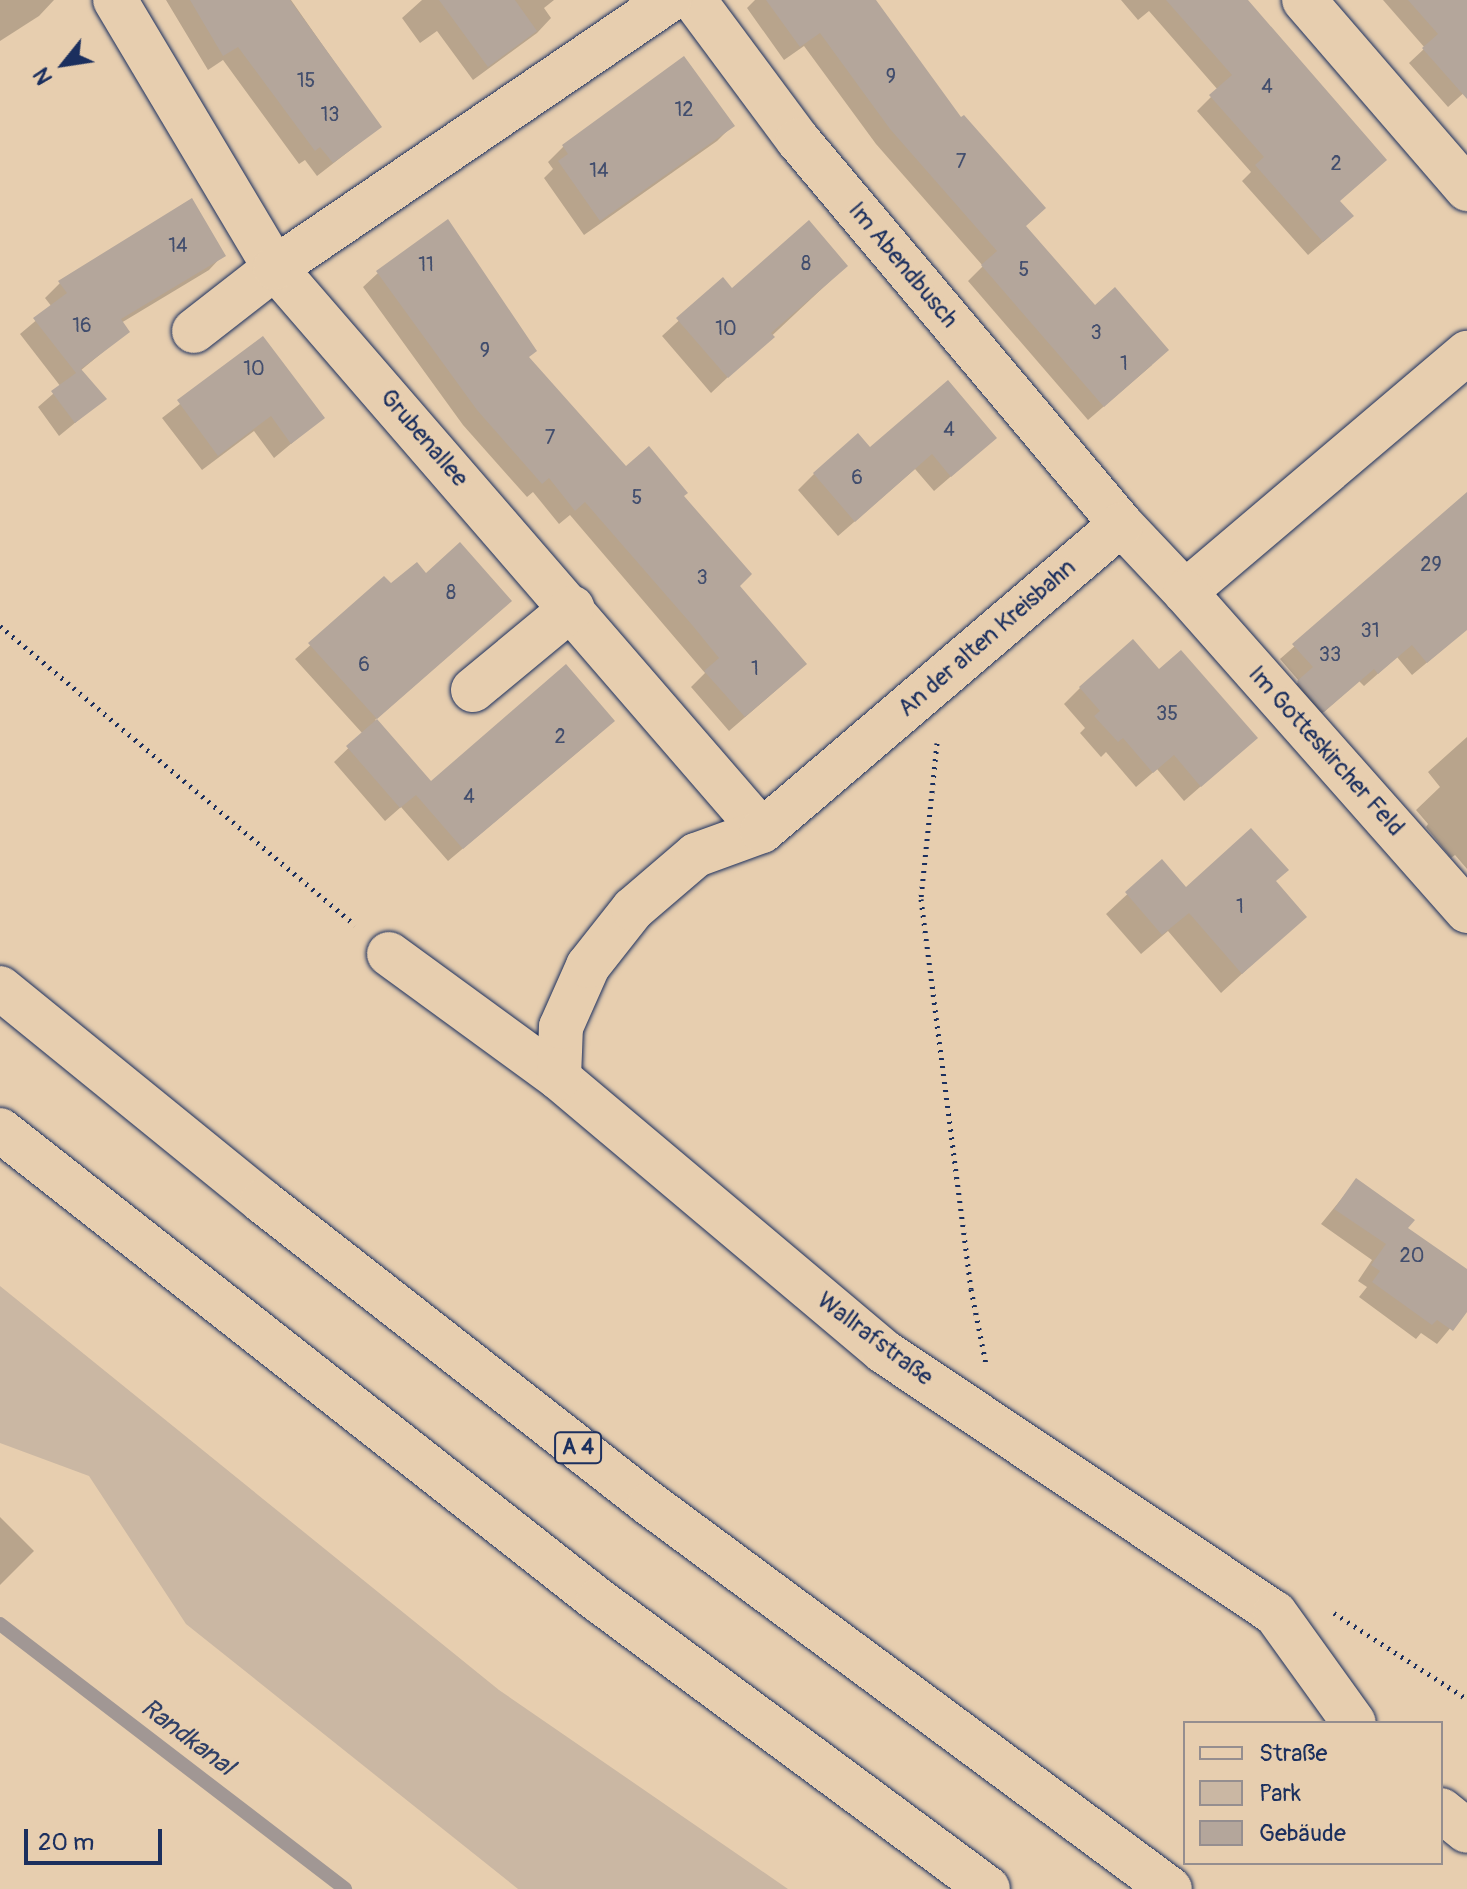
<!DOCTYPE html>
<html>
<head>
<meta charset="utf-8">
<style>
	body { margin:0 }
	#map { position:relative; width:1467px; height:1889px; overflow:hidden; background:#e7ceaf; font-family:Pangolin,sans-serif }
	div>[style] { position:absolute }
	.green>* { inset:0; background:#cab7a3 }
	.shadow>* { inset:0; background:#0003 }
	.stream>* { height:14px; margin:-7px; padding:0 7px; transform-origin:7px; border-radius:7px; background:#a19794 }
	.building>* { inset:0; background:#b4a69b }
	.path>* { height:5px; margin-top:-2.5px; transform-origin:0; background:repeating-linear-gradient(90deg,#1b2f5e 0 2px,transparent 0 8px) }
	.roads { filter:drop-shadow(0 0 2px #1b2f5e) drop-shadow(0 0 2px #1b2f5e) }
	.minor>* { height:44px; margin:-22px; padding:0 22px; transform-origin:22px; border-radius:22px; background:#e7ceaf }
	.highway>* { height:44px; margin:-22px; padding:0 22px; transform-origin:22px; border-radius:22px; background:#e7ceaf }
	span { translate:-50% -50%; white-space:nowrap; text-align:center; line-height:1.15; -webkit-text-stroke:8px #e7ceaf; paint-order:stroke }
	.number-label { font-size:20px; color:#414d6d }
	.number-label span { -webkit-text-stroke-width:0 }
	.shield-label span { padding:2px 6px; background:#e7ceaf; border:2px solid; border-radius:6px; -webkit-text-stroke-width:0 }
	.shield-label { font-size:22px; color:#1b2f5e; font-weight:700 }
	.street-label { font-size:24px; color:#1b2f5e }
	.water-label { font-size:26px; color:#2f3f66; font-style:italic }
	.legend { position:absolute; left:1183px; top:1721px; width:260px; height:144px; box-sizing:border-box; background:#e7ceaf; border:2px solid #958e8f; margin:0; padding:10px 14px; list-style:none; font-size:24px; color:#1b2f5e }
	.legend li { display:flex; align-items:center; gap:16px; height:40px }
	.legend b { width:40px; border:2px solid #958e8f }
	.north { position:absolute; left:24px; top:24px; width:80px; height:80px; -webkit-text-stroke:6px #e7ceaf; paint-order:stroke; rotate:240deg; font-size:22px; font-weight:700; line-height:32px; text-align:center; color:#1b2f5e }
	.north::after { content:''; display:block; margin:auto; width:28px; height:36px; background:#1b2f5e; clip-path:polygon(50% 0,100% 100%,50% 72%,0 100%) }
	.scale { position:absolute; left:24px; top:1829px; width:138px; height:36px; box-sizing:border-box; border:4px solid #1b2f5e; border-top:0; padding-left:10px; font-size:24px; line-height:28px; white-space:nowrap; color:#1b2f5e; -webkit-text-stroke:6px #e7ceaf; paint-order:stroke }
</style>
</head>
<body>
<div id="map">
	<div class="green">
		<i style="clip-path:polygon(0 1286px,499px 1690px,788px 1889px,518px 1889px,186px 1624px,89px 1476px,0 1443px)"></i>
	</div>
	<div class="shadow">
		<i style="clip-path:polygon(0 0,54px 0,39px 16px,0 41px)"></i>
		<i style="clip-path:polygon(166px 0,291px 0,380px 127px,317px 176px,305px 160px,299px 164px,223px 60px,208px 70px)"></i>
		<i style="clip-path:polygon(422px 0,554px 0,544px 8px,551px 18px,537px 33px,473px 80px,437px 31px,420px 43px,402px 18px)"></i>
		<i style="clip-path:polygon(755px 0,871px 0,1024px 227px,1095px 308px,1152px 365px,1088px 420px,968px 281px,983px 266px,876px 144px,804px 46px,784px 60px,747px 8px)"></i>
		<i style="clip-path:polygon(1121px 0,1246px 0,1338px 202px,1337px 230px,1308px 255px,1242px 181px,1251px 172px,1197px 111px,1218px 90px,1149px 11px,1138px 20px)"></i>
		<i style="clip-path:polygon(1383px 0,1467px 0,1467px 90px,1448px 107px,1409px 63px,1425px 48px)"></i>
		<i style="clip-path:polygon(683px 59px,732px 126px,717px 141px,584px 235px,544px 178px,553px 169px,548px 162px,563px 147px)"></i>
		<i style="clip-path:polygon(223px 255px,209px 270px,121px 323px,127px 332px,80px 371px,104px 399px,59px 436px,38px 407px,61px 387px,20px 334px,52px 307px,45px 298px,60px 283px)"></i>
		<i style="clip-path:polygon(846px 266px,711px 393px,662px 336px,723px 280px,732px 291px)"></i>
		<i style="clip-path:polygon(378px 273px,527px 358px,626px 469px,682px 496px,789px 679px,729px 731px,691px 687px,705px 673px,570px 515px,559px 524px,533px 492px,527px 497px,463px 425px,363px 287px)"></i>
		<i style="clip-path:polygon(263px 339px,322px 418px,274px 458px,254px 431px,202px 470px,162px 418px)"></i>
		<i style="clip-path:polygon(870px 450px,978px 453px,934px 491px,915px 469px,838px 536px,798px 490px,814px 474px)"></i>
		<i style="clip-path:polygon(1467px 495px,1467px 596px,1448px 645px,1412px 675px,1397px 657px,1364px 686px,1359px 681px,1310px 724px,1285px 696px,1299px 681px,1280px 659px)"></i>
		<i style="clip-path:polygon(425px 576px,495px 615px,375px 720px,430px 783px,598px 735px,448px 861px,401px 807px,385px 821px,334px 762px,363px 734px,295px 659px,384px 579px,391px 586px)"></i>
		<i style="clip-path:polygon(1159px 671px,1239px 753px,1184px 801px,1157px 769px,1136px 787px,1106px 752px,1101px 757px,1080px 733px,1085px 728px,1064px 704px,1080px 688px)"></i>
		<i style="clip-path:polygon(1467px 737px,1467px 869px,1455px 855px,1451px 858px,1426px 827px,1428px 824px,1416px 810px,1440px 787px,1428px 772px)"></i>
		<i style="clip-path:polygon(1162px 862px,1186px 889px,1274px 882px,1304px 917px,1221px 993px,1168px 931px,1141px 954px,1106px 914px)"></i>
		<i style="clip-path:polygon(1356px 1181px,1405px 1229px,1467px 1273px,1467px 1308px,1437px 1344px,1421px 1333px,1416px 1339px,1359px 1297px,1367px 1287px,1358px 1281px,1372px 1260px,1321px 1224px)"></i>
		<i style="clip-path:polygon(0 1517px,34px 1551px,0 1585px)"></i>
	</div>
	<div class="stream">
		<i style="left:0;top:1624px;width:435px;rotate:37.5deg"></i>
	</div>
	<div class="building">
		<i style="clip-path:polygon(190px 0,290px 0,382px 127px,333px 163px,320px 147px,315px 151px,238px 47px,223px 56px)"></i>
		<i style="clip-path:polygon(439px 0,515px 0,537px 31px,488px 67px)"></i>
		<i style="clip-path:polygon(766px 0,876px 0,961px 117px,964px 115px,1046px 208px,1026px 226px,1095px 305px,1115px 287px,1169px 350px,1104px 407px,981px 265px,997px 251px,890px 129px,820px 33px,800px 47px)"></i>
		<i style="clip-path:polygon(1166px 0,1248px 0,1387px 160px,1340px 201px,1354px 216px,1323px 242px,1255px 165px,1264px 157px,1209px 95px,1232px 75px)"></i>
		<i style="clip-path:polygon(1408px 0,1467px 0,1467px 99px,1422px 48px,1438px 34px)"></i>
		<i style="clip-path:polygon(684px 56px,735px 126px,600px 221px,558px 161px,568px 154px,562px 145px)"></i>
		<i style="clip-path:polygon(192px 198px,226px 256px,121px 319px,130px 332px,81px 369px,107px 399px,75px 423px,51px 391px,76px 373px,33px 318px,67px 293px,58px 281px)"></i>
		<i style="clip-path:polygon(448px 219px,537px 351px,529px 357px,626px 466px,649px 446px,688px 493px,684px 496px,752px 574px,740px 586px,807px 664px,745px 717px,704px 671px,719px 658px,693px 626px,585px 502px,575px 511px,549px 478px,542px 484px,477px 410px,376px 271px)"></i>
		<i style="clip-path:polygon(809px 220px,848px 266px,771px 333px,775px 337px,728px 378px,676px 318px,723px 277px,732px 288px)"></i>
		<i style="clip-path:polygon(263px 336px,325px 418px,291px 444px,271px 416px,218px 456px,177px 400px)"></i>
		<i style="clip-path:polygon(948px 380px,997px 438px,951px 477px,932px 454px,855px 522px,813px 473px,858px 433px,870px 447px)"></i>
		<i style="clip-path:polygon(1467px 492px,1467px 630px,1427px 663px,1412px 645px,1378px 674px,1374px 669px,1324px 712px,1297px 681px,1313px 667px,1292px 644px)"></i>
		<i style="clip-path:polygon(460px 542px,512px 601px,377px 719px,308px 643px,384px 576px,391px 583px,417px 562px,426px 573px)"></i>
		<i style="clip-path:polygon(1133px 639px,1159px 669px,1181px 650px,1258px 738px,1201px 787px,1174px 755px,1153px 773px,1123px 738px,1118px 742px,1094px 716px,1100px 711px,1079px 687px)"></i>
		<i style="clip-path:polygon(566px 664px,615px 721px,463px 849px,416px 795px,400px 808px,346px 746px,377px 719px,431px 781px)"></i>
		<i style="clip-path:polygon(1251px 828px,1289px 870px,1276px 881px,1307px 917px,1242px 974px,1189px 913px,1162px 935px,1125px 892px,1162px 859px,1186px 887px)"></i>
		<i style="clip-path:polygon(1356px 1178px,1415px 1220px,1408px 1228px,1467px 1269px,1467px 1312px,1453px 1331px,1437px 1320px,1432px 1325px,1372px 1282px,1380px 1271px,1371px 1265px,1386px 1244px,1334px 1209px)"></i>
	</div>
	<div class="path">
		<i style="left:0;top:626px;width:464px;rotate:40.1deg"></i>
		<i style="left:937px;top:743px;width:157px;rotate:95.9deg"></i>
		<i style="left:921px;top:899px;width:393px;rotate:82.7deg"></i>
		<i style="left:971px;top:1289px;width:76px;rotate:78.7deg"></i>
		<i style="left:1334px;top:1613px;width:158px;rotate:32.9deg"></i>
	</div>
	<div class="roads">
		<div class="minor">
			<i style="left:115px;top:0;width:312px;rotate:59.2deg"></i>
			<i style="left:275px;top:268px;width:744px;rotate:49.14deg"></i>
			<i style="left:694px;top:0;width:174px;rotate:53.4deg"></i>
			<i style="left:798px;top:140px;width:502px;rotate:49.93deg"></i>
			<i style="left:1121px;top:524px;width:93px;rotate:46.7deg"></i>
			<i style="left:1185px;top:592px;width:370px;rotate:-40.3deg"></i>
			<i style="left:1304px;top:0;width:250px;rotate:49.2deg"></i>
			<i style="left:194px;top:331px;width:103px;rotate:-37.9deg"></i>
			<i style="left:275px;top:268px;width:477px;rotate:-34.2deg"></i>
			<i style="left:1185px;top:592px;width:426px;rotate:48.5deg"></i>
			<i style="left:473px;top:690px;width:129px;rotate:-39.6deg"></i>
			<i style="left:389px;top:954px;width:210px;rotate:36.1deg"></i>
			<i style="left:559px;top:1078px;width:424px;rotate:40.1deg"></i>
			<i style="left:883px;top:1351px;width:471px;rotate:33.8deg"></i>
			<i style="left:1275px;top:1613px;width:135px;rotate:54.3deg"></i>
			<i style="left:559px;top:1078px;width:51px;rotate:-87.8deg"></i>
			<i style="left:561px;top:1027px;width:67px;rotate:-66.1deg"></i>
			<i style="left:588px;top:966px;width:73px;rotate:-51.7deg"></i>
			<i style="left:633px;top:909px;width:83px;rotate:-40.6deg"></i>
			<i style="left:696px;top:855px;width:70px;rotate:-20deg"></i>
			<i style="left:762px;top:831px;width:472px;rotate:-40.5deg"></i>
			<i style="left:1441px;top:1810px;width:33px;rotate:39deg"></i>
		</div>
		<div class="highway">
			<i style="left:0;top:988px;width:338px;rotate:39.1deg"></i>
			<i style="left:262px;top:1201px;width:492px;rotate:38deg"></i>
			<i style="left:650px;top:1504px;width:647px;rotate:36.52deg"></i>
			<i style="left:0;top:1130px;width:761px;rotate:38.17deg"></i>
			<i style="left:598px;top:1600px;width:485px;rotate:36.5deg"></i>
		</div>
	</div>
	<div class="number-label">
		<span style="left:891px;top:76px">9</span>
		<span style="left:306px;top:80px">15</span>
		<span style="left:1267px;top:86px">4</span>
		<span style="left:684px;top:109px">12</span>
		<span style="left:330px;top:114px">13</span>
		<span style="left:961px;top:161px">7</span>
		<span style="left:1336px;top:163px">2</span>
		<span style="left:599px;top:170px">14</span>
		<span style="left:178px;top:245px">14</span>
		<span style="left:806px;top:263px">8</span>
		<span style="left:426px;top:264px">11</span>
		<span style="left:1024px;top:269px">5</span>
		<span style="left:82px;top:325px">16</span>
		<span style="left:726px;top:328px">10</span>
		<span style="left:1096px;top:332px">3</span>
		<span style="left:485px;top:350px">9</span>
		<span style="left:1124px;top:363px">1</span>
		<span style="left:254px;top:368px">10</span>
		<span style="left:949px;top:429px">4</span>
		<span style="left:550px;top:437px">7</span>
		<span style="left:857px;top:477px">6</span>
		<span style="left:637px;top:497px">5</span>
		<span style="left:1431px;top:564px">29</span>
		<span style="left:702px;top:577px">3</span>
		<span style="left:451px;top:592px">8</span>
		<span style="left:1370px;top:630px">31</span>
		<span style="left:1330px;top:654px">33</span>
		<span style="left:364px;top:664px">6</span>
		<span style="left:755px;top:668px">1</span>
		<span style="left:1167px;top:713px">35</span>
		<span style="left:560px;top:736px">2</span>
		<span style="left:469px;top:796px">4</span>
		<span style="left:1240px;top:906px">1</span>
		<span style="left:1412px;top:1255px">20</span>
	</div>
	<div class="shield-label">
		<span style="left:578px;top:1448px">A 4</span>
	</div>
	<div class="street-label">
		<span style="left:903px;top:265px;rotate:50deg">Im Abendbusch</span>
		<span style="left:424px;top:438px;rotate:49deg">Grubenallee</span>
		<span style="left:987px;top:638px;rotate:-41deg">An der alten Kreisbahn</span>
		<span style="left:1326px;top:751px;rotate:48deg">Im Gotteskircher Feld</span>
		<span style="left:875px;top:1339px;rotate:37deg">Wallrafstraße</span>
	</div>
	<div class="water-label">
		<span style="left:187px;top:1738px;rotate:37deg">Randkanal</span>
	</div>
	<ul class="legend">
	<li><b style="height:10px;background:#e7ceaf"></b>Straße</li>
	<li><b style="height:22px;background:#cab7a3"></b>Park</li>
	<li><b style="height:22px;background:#b4a69b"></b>Gebäude</li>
	</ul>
	<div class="north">N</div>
	<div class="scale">20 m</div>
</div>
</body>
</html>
